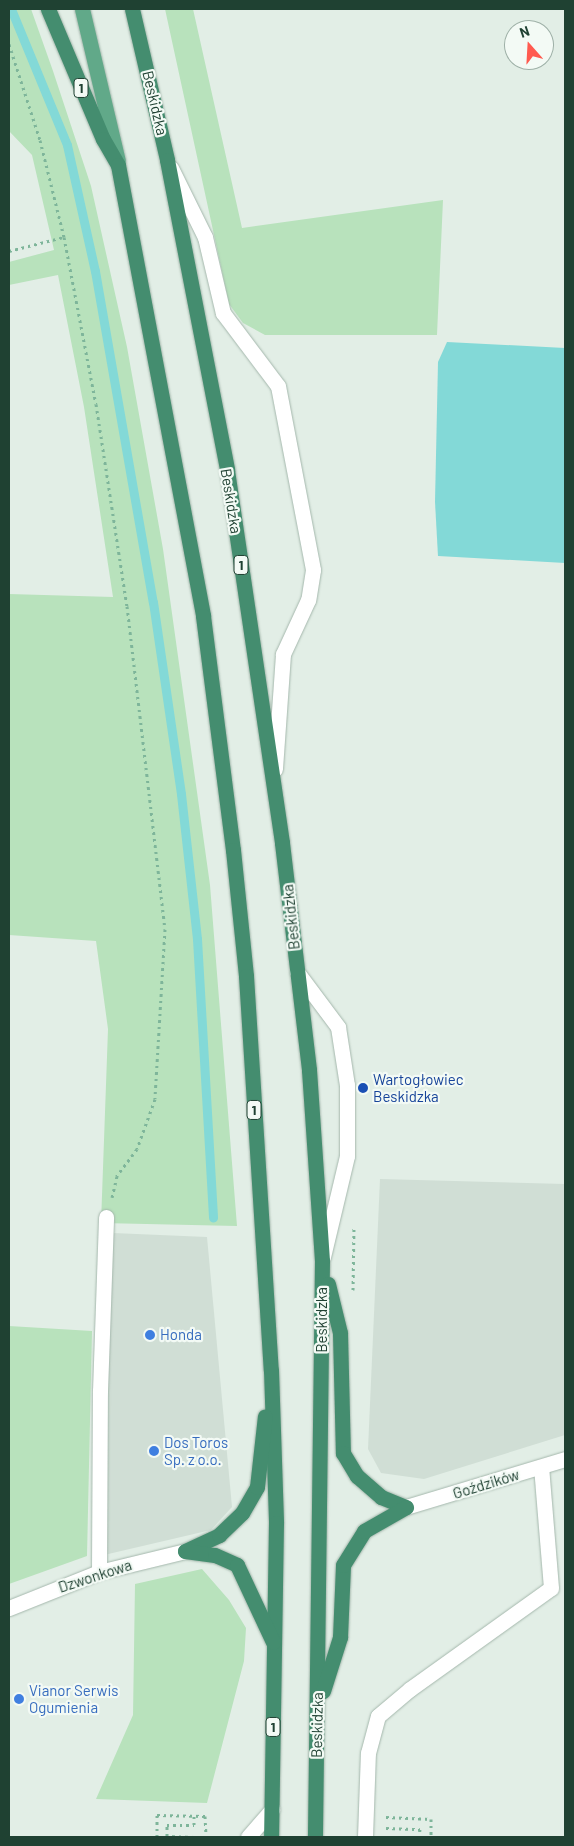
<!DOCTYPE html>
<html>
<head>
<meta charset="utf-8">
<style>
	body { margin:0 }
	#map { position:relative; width:574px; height:1846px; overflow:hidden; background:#e2eee6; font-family:Barlow,sans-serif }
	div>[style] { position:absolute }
	.built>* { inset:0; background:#d0ded5 }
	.green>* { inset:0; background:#b8e2bc }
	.water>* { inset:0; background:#83d9d7 }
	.stream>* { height:9px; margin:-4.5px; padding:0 4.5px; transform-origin:4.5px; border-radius:4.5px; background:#83d9d7 }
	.path>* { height:3px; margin-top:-1.5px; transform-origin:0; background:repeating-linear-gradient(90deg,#7eb59a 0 2.5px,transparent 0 6.5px) }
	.roads { filter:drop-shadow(0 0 1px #a4b7ac) drop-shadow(0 0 1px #a4b7ac) }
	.service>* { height:15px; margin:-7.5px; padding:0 7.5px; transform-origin:7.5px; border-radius:7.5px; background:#fff }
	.minor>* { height:15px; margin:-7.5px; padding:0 7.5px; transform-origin:7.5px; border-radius:7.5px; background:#fff }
	.primary>* { height:15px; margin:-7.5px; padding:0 7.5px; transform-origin:7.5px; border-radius:7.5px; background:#61a989 }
	.trunk>* { height:15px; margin:-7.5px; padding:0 7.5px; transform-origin:7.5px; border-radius:7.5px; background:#448d6f }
	.dots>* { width:14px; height:14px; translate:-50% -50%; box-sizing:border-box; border:2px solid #f3faf5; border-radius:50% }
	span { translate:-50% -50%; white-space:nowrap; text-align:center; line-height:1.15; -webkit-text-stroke:4.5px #f3faf5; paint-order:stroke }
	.shield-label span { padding:1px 4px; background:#f3faf5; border:1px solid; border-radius:4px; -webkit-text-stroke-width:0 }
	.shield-label { font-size:14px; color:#1f4132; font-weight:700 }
	.street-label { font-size:15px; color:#1f4132 }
	.transit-label { font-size:15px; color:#164399 }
	.left { translate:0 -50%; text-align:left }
	.shop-label { font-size:15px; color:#366cbe }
	.frame { position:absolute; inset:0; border:10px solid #1f4132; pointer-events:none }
	.north { position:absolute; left:504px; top:20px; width:50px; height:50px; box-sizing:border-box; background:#f3faf5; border:1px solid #9eb0a7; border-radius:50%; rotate:341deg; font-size:14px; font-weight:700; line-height:20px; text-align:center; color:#1f4132 }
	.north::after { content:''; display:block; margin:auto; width:18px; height:22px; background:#ff5a4f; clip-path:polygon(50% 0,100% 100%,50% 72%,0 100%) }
</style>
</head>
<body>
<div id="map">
	<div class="built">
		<i style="clip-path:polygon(380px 1179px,565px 1184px,565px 1435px,424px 1479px,381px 1473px,368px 1449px)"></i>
		<i style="clip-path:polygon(113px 1233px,207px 1237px,232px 1507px,211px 1530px,104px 1555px,106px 1390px)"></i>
	</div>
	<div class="green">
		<i style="clip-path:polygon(9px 9px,31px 9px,53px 71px,91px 186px,127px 347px,163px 549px,210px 885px,237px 1226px,101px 1223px,108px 1029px,96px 941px,9px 935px,9px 594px,113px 597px,84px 407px,58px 275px,9px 285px,9px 262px,54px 250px,32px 155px,9px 131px)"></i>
		<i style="clip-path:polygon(165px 9px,193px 9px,242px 228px,443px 200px,437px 335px,265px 335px,243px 323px,229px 304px)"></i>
		<i style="clip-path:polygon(9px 1326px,92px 1331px,87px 1556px,9px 1584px)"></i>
		<i style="clip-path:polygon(202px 1569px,229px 1600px,246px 1628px,244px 1661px,207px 1803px,96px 1799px,133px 1715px,135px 1584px)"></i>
	</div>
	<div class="water">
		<i style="clip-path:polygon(447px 342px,565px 348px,565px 563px,438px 556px,435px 502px,438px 362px)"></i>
	</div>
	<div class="stream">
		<i style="left:11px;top:9px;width:147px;rotate:67.6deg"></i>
		<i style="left:67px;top:145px;width:129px;rotate:77.5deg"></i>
		<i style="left:95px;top:271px;width:336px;rotate:80.1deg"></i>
		<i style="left:153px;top:602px;width:194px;rotate:81.7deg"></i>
		<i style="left:181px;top:794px;width:146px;rotate:83.7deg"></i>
		<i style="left:197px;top:939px;width:279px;rotate:86.7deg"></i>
	</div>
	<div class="path">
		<i style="left:9px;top:44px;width:101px;rotate:72.1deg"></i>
		<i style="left:40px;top:140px;width:100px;rotate:76.1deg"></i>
		<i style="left:64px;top:237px;width:170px;rotate:79.2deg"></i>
		<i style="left:96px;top:404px;width:204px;rotate:81.3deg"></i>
		<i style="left:127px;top:606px;width:325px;rotate:83.3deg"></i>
		<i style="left:165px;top:929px;width:170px;rotate:93.4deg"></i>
		<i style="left:155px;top:1099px;width:53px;rotate:109.8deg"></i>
		<i style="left:137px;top:1149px;width:34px;rotate:127deg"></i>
		<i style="left:117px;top:1176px;width:22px;rotate:103deg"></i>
		<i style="left:9px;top:251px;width:57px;rotate:-14.3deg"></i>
		<i style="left:353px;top:1290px;width:62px;rotate:-89.1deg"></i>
		<i style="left:386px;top:1817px;width:45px;rotate:2.5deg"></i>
		<i style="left:431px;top:1819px;width:18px;rotate:90deg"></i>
		<i style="left:386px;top:1828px;width:34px;rotate:2deg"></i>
		<i style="left:420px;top:1829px;width:8px;rotate:97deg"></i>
		<i style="left:157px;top:1837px;width:22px;rotate:-90deg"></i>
		<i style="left:157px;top:1815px;width:48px;rotate:1.2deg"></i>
		<i style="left:205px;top:1816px;width:21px;rotate:87deg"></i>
		<i style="left:194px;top:1837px;width:27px;rotate:-178deg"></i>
		<i style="left:167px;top:1836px;width:11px;rotate:-90deg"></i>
		<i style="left:167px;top:1825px;width:27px"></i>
		<i style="left:194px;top:1825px;width:9px;rotate:-90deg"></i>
	</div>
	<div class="roads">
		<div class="service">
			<i style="left:171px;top:168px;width:77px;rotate:63.8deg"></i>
			<i style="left:205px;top:237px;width:78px;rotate:76.7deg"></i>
			<i style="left:223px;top:313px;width:91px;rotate:53deg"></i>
			<i style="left:278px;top:386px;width:187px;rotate:79.2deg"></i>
			<i style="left:313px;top:570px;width:30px;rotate:99deg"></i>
			<i style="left:308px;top:600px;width:60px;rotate:114.8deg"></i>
			<i style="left:283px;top:654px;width:115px;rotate:94deg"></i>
			<i style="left:297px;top:972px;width:69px;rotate:53.3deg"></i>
			<i style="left:338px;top:1027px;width:59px;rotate:81.2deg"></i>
			<i style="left:347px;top:1085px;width:71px;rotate:90deg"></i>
			<i style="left:347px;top:1156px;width:104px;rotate:103.4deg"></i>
			<i style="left:99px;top:1572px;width:181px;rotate:-89.7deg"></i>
			<i style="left:100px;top:1391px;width:174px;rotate:-88deg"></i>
			<i style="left:248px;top:1837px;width:37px;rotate:-49deg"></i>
			<i style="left:365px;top:1837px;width:84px;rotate:-88deg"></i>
			<i style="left:368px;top:1753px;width:38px;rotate:-75deg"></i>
			<i style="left:378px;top:1716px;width:42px;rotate:-40.2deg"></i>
			<i style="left:410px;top:1689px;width:173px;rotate:-35.6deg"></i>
			<i style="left:551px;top:1588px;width:121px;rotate:-94.7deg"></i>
		</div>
		<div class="minor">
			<i style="left:406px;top:1507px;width:166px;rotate:-16.8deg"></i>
			<i style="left:9px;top:1608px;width:97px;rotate:-21.8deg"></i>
			<i style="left:99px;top:1572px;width:89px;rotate:-13.7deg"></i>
		</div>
		<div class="primary">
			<i style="left:82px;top:9px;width:156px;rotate:76.7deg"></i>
		</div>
		<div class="trunk">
			<i style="left:48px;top:9px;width:141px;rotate:67.1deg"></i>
			<i style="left:103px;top:139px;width:30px;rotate:60deg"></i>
			<i style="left:118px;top:165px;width:459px;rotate:79.3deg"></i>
			<i style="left:203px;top:616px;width:236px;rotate:82.7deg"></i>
			<i style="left:233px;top:850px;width:127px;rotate:84.1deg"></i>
			<i style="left:246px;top:976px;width:395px;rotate:86.4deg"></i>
			<i style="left:271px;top:1370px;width:153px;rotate:88.1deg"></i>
			<i style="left:276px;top:1523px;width:314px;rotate:90.9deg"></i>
			<i style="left:132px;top:9px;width:155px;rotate:76.9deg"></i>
			<i style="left:167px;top:160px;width:316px;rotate:79deg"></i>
			<i style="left:227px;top:470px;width:377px;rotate:81.6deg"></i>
			<i style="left:282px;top:843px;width:229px;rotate:83.2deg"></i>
			<i style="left:309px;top:1070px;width:191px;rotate:86.1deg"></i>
			<i style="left:322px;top:1261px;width:576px;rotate:90.7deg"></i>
			<i style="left:328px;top:1284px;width:50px;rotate:76.2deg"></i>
			<i style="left:340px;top:1333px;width:120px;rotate:88.6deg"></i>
			<i style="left:343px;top:1453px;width:27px;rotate:59deg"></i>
			<i style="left:357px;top:1476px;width:32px;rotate:41deg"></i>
			<i style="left:381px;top:1497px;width:27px;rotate:22deg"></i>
			<i style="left:185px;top:1551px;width:38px;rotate:-25deg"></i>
			<i style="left:219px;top:1535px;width:32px;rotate:-44deg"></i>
			<i style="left:242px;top:1513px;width:30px;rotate:-60deg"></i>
			<i style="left:257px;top:1487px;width:71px;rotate:-83.6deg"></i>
			<i style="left:185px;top:1551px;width:30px;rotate:8deg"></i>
			<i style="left:215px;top:1555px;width:24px;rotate:24deg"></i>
			<i style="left:237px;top:1565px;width:85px;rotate:64.9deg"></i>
			<i style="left:323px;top:1691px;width:57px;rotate:-72.5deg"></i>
			<i style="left:340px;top:1637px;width:72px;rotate:-87.6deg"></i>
			<i style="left:343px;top:1565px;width:40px;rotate:-58deg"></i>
			<i style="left:364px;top:1531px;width:48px;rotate:-29.7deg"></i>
		</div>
	</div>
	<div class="dots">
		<i style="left:363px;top:1088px;background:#1a4fb4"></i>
		<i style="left:150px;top:1335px;background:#3f7fe0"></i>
		<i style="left:154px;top:1451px;background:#3f7fe0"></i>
		<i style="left:19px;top:1699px;background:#3f7fe0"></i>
	</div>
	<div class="shield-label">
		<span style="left:81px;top:88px">1</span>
		<span style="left:241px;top:565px">1</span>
		<span style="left:254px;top:1110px">1</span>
		<span style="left:273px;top:1727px">1</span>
	</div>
	<div class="street-label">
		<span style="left:155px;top:103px;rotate:77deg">Beskidzka</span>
		<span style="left:231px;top:501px;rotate:81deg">Beskidzka</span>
		<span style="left:291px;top:917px;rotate:-96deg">Beskidzka</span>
		<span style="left:322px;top:1320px;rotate:-90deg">Beskidzka</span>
		<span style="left:486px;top:1484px;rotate:-17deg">Goździków</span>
		<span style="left:95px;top:1576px;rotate:-18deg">Dzwonkowa</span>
		<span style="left:317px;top:1725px;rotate:-89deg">Beskidzka</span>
	</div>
	<div class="transit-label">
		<span class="left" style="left:373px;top:1088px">Wartogłowiec<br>Beskidzka</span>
	</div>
	<div class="shop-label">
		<span class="left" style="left:160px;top:1335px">Honda</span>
		<span class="left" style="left:164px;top:1451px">Dos Toros<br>Sp. z o.o.</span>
		<span class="left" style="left:29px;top:1699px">Vianor Serwis<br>Ogumienia</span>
	</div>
	<div class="frame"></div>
	<div class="north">N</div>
</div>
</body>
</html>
